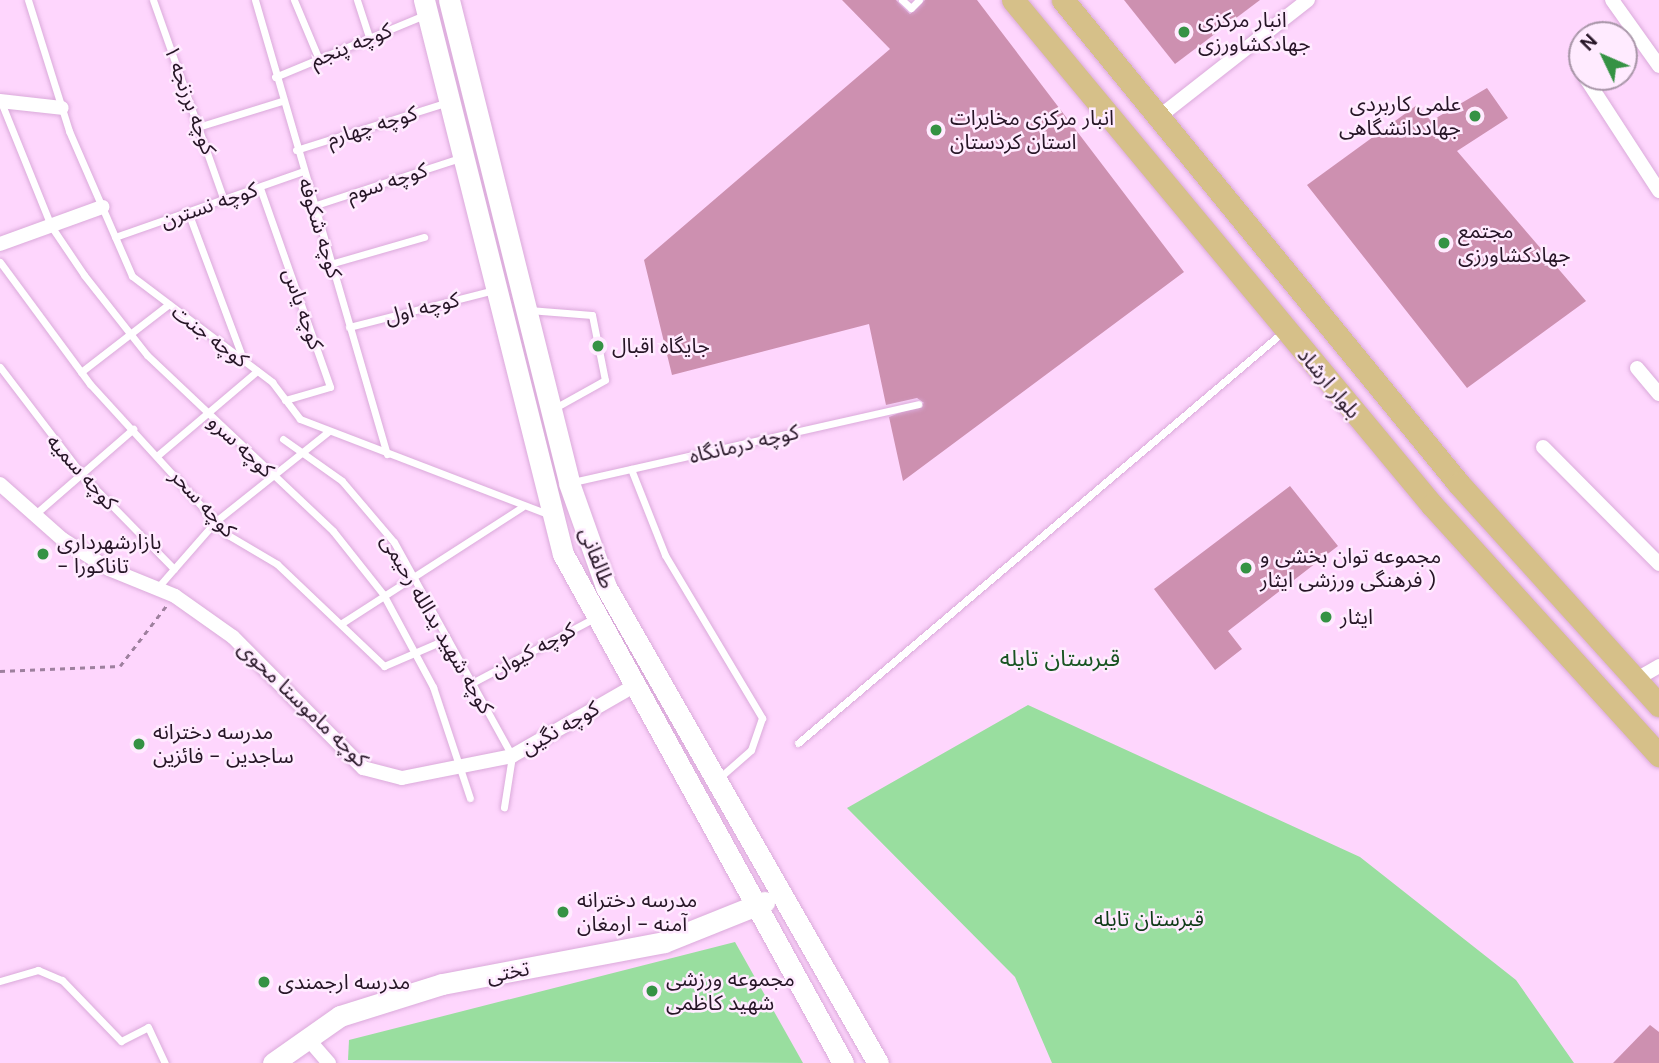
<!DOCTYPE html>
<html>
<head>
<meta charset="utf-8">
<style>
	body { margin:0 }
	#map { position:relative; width:1659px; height:1063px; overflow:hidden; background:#fed6fd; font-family:"DM Sans","Noto Sans Arabic",sans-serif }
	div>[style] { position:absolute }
	.green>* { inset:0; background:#99de9f }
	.building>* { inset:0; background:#cd90b0 }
	.path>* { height:2.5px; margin-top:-1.25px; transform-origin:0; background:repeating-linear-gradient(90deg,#9e809e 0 5px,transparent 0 10px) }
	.roads { filter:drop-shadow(0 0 2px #daaada) drop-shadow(0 0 2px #daaada) }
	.lane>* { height:7px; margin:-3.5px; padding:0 3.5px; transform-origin:3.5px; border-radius:3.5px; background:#fff }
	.street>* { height:14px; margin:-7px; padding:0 7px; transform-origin:7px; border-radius:7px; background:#fff }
	.secondary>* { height:21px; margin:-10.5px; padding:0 10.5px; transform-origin:10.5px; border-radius:10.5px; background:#fff }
	.primary>* { height:23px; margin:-11.5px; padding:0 11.5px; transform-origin:11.5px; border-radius:11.5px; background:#d6c089 }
	.dots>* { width:19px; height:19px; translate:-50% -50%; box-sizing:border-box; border:4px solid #ffebff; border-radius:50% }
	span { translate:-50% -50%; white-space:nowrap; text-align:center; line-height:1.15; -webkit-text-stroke:5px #ffebff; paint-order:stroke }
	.poi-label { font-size:21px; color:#261526 }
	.left { translate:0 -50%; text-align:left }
	.right { translate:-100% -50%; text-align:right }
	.street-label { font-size:21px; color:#261526 }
	.park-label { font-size:21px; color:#0e3a16 }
	.neighbourhood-label { font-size:23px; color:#185422 }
	.north { position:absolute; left:1568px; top:21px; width:70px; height:70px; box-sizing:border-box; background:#ffebff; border:2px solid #a895a8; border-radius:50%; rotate:314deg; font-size:19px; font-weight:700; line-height:28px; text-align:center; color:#261526 }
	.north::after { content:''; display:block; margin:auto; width:24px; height:32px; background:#359244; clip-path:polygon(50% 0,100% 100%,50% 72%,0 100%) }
</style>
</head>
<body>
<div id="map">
	<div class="green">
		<i style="clip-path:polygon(1028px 705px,1360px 857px,1516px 980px,1574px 1063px,1052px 1063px,1015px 977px,847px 808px)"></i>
		<i style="clip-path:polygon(735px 942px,803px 1063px,348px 1060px,349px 1040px)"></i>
	</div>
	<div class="building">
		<i style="clip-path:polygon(842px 0,896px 0,910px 14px,925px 0,977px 0,1184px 272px,903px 481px,889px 417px,924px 403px,917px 398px,886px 405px,869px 324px,672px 375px,644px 260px,890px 49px)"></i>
		<i style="clip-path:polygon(1124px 0,1260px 0,1175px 64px)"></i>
		<i style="clip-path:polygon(1487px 88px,1508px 118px,1457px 151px,1586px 301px,1467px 388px,1307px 185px,1417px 105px,1431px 121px)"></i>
		<i style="clip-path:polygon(1290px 486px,1338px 546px,1228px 631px,1242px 649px,1215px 670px,1154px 589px)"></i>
		<i style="clip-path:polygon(1650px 1025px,1659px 1032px,1659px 1063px,1613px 1063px)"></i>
	</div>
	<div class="path">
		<i style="left:0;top:671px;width:120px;rotate:-2.4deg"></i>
		<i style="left:120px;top:666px;width:76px;rotate:-52.5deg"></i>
	</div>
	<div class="roads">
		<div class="lane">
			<i style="left:28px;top:0;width:137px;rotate:72.6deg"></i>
			<i style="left:69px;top:131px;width:158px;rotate:66.5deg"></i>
			<i style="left:132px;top:276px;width:176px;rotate:37.1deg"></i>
			<i style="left:272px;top:382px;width:46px;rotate:52.9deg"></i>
			<i style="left:300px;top:419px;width:266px;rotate:21deg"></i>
			<i style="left:153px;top:0;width:212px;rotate:70.5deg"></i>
			<i style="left:255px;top:0;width:473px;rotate:73.8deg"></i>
			<i style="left:294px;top:0;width:62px;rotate:67.2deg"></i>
			<i style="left:357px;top:0;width:38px;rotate:72deg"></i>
			<i style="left:902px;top:0;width:12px;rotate:42deg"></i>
			<i style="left:911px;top:8px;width:11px;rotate:-45deg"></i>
			<i style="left:275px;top:77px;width:165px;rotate:-22.5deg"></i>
			<i style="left:1px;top:102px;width:134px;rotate:68deg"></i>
			<i style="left:51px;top:226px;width:59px;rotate:56deg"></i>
			<i style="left:84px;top:275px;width:102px;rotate:51.8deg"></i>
			<i style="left:147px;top:355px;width:256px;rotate:43.4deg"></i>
			<i style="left:333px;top:531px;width:80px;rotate:51.6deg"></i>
			<i style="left:383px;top:594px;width:106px;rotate:61.7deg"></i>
			<i style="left:433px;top:687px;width:117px;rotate:71.6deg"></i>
			<i style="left:201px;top:126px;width:85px;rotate:-17.2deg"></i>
			<i style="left:296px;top:150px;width:159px;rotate:-17.5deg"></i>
			<i style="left:260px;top:188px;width:211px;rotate:70.6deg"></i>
			<i style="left:330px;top:387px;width:47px;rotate:163.9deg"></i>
			<i style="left:313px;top:206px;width:155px;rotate:-18.1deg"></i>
			<i style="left:188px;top:212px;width:157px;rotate:69.5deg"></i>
			<i style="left:115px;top:237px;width:199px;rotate:-19.3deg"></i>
			<i style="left:0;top:262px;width:152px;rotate:53.6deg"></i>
			<i style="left:90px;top:384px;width:205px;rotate:47.6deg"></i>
			<i style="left:228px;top:535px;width:57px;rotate:30.6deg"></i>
			<i style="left:277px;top:564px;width:148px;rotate:43.6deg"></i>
			<i style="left:384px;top:666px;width:69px;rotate:-23.2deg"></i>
			<i style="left:330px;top:264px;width:98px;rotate:-16deg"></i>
			<i style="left:529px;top:310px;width:63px;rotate:4.5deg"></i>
			<i style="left:592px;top:315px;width:66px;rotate:78.7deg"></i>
			<i style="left:605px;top:380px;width:57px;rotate:150.8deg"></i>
			<i style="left:349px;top:327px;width:150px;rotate:-14.3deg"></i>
			<i style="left:0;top:367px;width:137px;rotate:52.7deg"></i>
			<i style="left:83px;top:476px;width:130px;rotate:45.6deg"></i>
			<i style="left:81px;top:372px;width:111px;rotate:-37.7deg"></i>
			<i style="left:283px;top:439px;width:72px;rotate:35.4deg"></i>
			<i style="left:342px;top:481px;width:80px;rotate:49.6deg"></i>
			<i style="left:394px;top:542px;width:244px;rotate:61.1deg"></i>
			<i style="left:512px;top:756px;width:52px;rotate:98.9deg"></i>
			<i style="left:158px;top:455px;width:130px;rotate:-40.3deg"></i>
			<i style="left:631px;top:469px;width:92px;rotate:68.4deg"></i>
			<i style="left:665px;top:555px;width:190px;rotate:59.2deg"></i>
			<i style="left:762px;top:718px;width:34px;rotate:109deg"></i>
			<i style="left:751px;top:750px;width:43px;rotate:138.8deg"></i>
			<i style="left:573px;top:482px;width:354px;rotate:-12.7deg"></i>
			<i style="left:33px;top:516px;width:133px;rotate:-41deg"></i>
			<i style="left:159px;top:586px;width:86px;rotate:-48.8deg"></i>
			<i style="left:216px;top:521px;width:144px;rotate:-38.5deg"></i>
			<i style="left:342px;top:623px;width:214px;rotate:-32.8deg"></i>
			<i style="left:472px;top:683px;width:138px;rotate:-28deg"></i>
			<i style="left:798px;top:743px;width:637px;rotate:-40.29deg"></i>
			<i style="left:0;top:981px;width:40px;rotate:-16deg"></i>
			<i style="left:38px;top:970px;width:26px;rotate:23deg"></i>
			<i style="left:62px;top:980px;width:85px;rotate:46deg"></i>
			<i style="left:121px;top:1041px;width:30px;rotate:-27deg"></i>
			<i style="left:148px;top:1027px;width:40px;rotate:65deg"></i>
		</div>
		<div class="street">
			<i style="left:1612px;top:0;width:81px;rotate:54.5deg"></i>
			<i style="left:1585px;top:77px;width:136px;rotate:57deg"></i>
			<i style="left:0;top:101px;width:62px;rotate:6.4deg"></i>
			<i style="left:1160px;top:116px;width:188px;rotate:-38.1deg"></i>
			<i style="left:0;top:244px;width:109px;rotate:-19.9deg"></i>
			<i style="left:1637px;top:368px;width:34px;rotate:50deg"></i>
			<i style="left:1543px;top:447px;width:165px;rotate:45.2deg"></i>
			<i style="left:0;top:484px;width:83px;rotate:41.6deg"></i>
			<i style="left:62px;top:539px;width:56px;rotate:32.6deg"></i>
			<i style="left:109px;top:569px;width:71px;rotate:22.2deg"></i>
			<i style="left:175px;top:596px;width:71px;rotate:35.3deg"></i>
			<i style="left:233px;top:637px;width:185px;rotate:45.2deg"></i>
			<i style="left:363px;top:768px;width:40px;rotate:14.4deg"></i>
			<i style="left:402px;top:778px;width:112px;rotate:-11.3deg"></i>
			<i style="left:512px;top:756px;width:138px;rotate:-29.9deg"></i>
			<i style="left:1635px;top:680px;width:28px;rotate:-30deg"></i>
			<i style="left:308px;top:1039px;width:32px;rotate:49deg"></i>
		</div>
		<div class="secondary">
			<i style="left:424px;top:0;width:571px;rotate:75.92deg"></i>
			<i style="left:563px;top:554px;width:581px;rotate:61.18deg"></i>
			<i style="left:449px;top:0;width:498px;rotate:76deg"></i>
			<i style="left:569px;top:483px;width:110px;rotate:70.4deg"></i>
			<i style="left:606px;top:587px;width:548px;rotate:60.26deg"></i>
			<i style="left:273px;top:1063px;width:82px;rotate:-35deg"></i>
			<i style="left:340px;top:1016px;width:107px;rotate:-17.4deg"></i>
			<i style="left:442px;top:984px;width:226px;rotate:-10.7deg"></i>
			<i style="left:664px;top:942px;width:108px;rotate:-21.8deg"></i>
		</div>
		<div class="primary">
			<i style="left:1013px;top:0;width:656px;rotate:50.32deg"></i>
			<i style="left:1432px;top:505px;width:338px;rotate:47.8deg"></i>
			<i style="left:1063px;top:0;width:625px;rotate:50.71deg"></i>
			<i style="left:1459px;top:484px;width:298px;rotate:47.9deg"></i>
		</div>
	</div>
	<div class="dots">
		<i style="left:1184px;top:32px;background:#359244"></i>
		<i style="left:1475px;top:116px;background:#359244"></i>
		<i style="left:936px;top:130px;background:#359244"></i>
		<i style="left:1444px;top:243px;background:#359244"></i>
		<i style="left:598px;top:346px;background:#359244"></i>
		<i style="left:43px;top:554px;background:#359244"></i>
		<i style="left:1246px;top:568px;background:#359244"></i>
		<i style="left:1326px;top:617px;background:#359244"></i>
		<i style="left:139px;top:744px;background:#359244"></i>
		<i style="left:563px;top:912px;background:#359244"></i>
		<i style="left:264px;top:982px;background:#359244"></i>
		<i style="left:652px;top:991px;background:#359244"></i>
	</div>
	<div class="poi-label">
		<span class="left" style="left:1198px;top:32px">انبار مرکزی<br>جهادکشاورزی</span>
		<span class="right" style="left:1461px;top:116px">علمی کاربردی<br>جهاددانشگاهی</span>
		<span class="left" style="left:950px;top:130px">انبار مرکزی مخابرات<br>استان کردستان</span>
		<span class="left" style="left:1458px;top:243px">مجتمع<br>جهادکشاورزی</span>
		<span class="left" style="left:612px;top:346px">جایگاه اقبال</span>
		<span class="left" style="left:57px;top:554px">بازارشهرداری<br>- تاناکورا</span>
		<span class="left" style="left:1260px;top:568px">مجموعه توان بخشی و<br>فرهنگی ورزشی ایثار )</span>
		<span class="left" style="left:1340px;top:617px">ایثار</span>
		<span class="left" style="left:153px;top:744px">مدرسه دخترانه<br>ساجدین - فائزین</span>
		<span class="left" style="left:577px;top:912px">مدرسه دخترانه<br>آمنه - ارمغان</span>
		<span class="left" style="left:666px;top:991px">مجموعه ورزشی<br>شهید کاظمی</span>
		<span class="left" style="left:278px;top:982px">مدرسه ارجمندی</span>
	</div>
	<div class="street-label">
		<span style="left:351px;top:45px;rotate:-22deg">کوچه پنجم</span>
		<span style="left:190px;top:100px;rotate:70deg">کوچه برزنجه ۱</span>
		<span style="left:372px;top:126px;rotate:-17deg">کوچه چهارم</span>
		<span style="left:387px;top:182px;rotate:-18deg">کوچه سوم</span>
		<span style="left:209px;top:205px;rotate:-19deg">کوچه نسترن</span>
		<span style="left:320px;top:228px;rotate:73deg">کوچه شکوفه</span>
		<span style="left:422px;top:308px;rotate:-14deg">کوچه اول</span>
		<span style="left:303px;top:309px;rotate:71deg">کوچه یاس</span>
		<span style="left:210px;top:336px;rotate:37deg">کوچه جنت</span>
		<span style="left:1329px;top:383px;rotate:50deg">بلوار ارشاد</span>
		<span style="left:744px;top:444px;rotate:-13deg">کوچه درمانگاه</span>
		<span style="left:241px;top:446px;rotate:43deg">کوچه سرو</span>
		<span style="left:82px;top:472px;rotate:48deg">کوچه سمیه</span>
		<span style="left:203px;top:503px;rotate:47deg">کوچه سحر</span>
		<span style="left:597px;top:558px;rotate:69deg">طالقانی</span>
		<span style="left:437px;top:624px;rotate:60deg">کوچه شهید یدالله رحیمی</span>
		<span style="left:533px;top:650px;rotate:-28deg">کوچه کیوان</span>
		<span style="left:303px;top:704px;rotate:44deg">کوچه ماموستا محوی</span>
		<span style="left:560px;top:728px;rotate:-30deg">کوچه نگین</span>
		<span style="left:508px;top:972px;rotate:-11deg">تختی</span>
	</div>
	<div class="park-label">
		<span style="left:1149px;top:919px">قبرستان تایله</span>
	</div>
	<div class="neighbourhood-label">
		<span style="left:1060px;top:658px">قبرستان تایله</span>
	</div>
	<div class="north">N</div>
</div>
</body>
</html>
